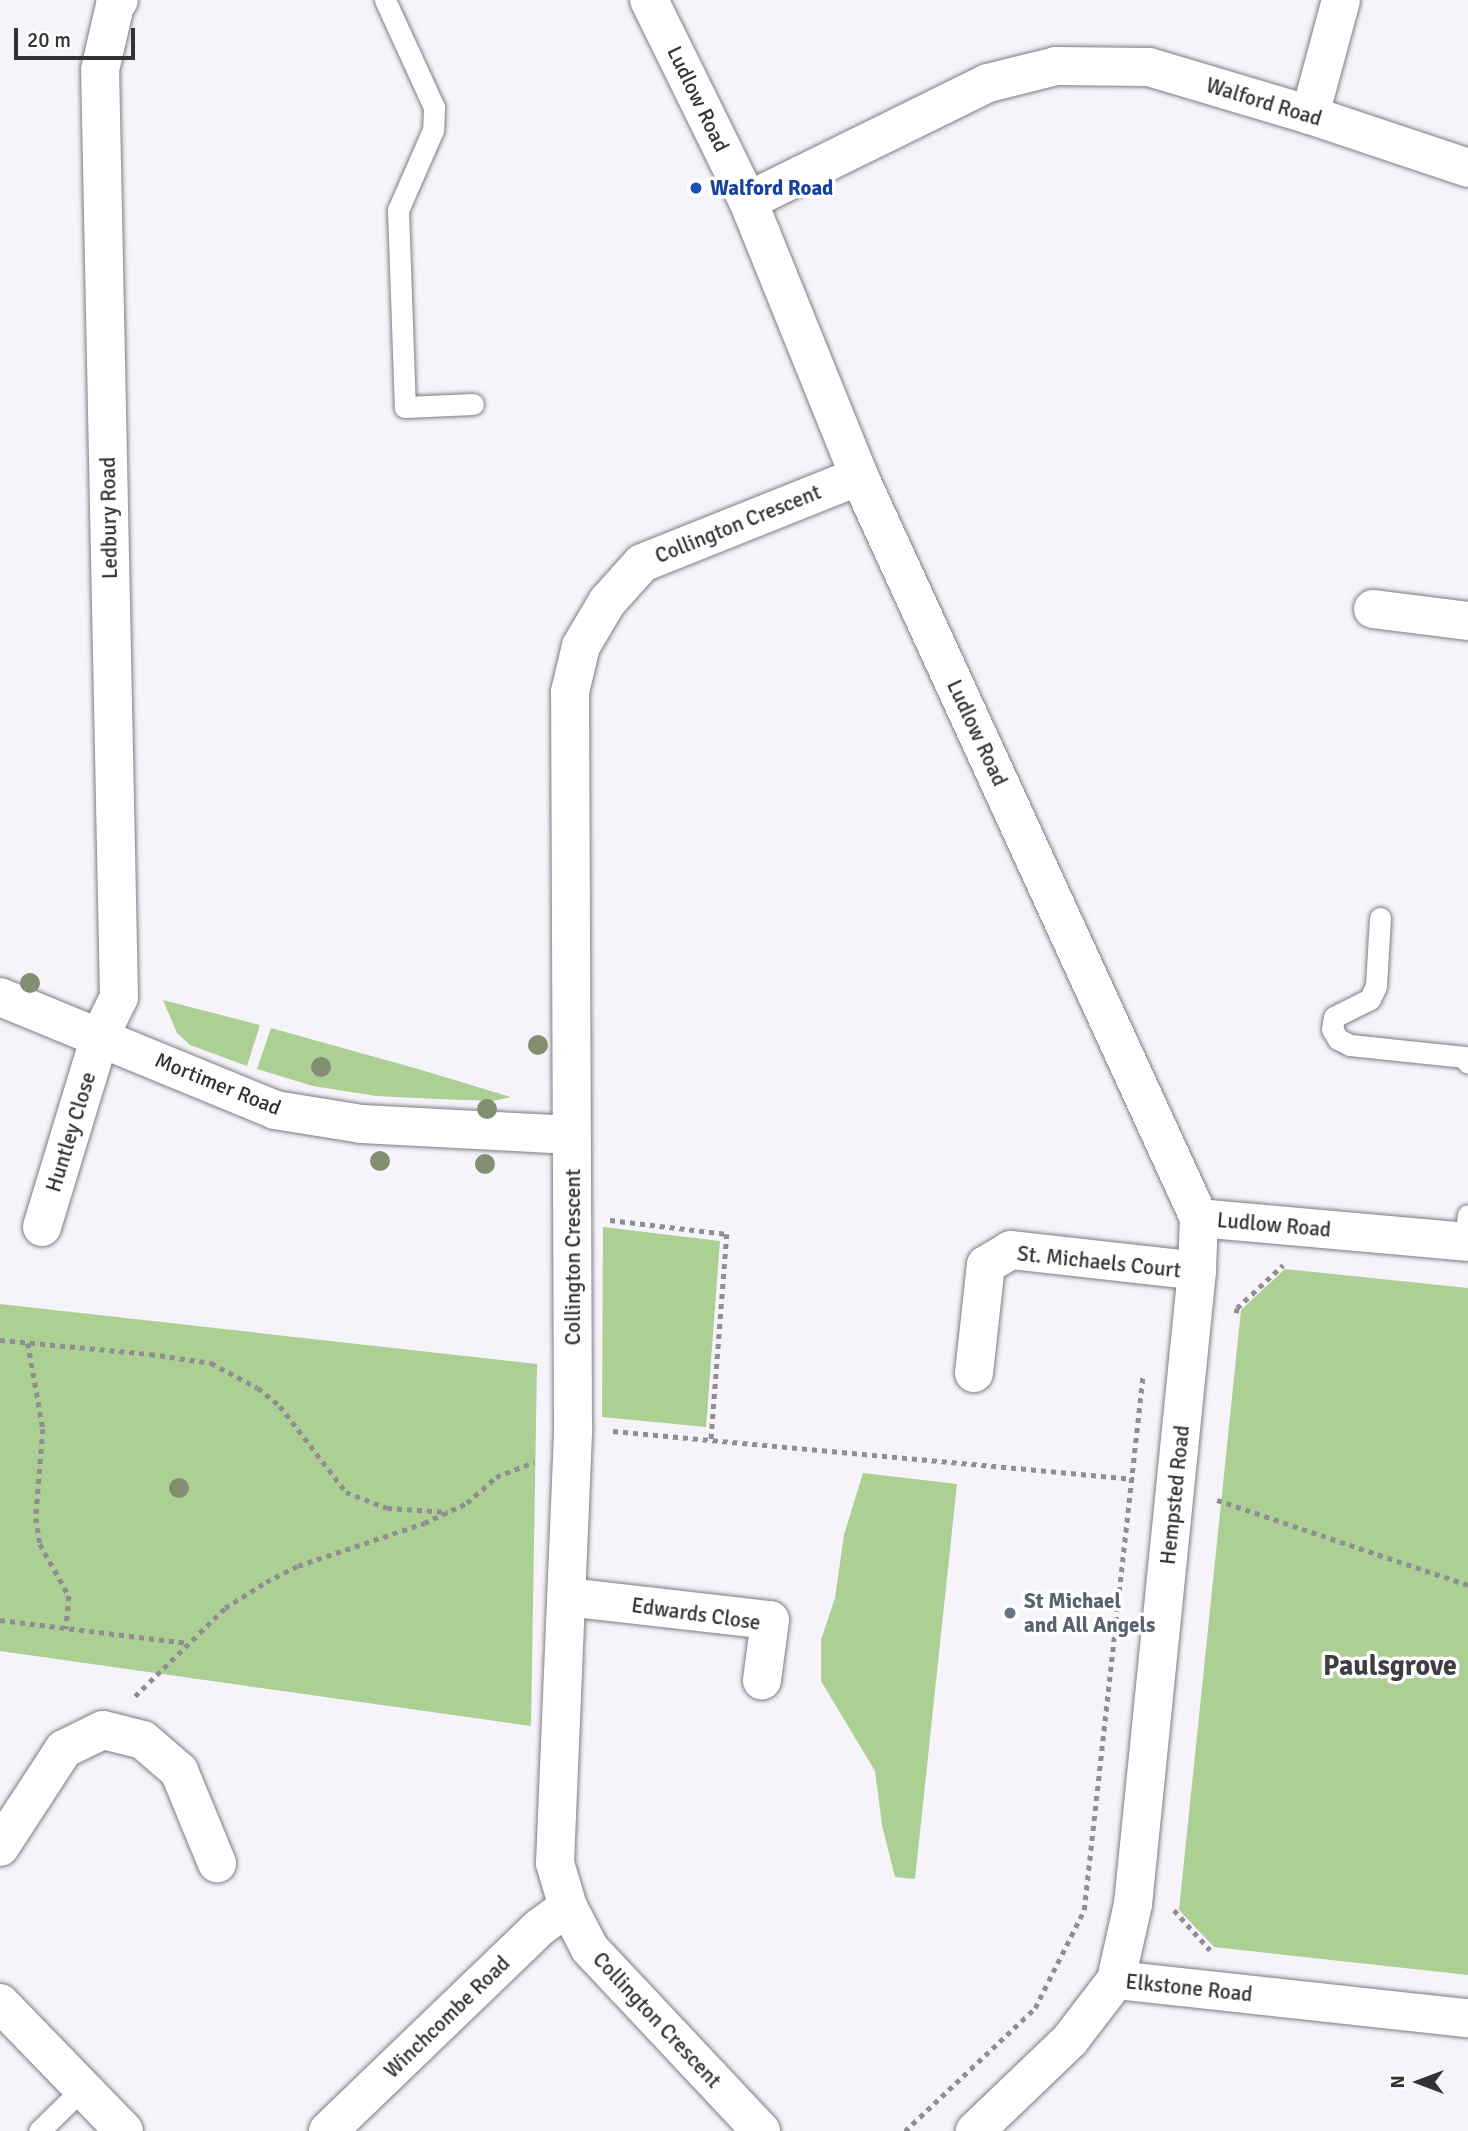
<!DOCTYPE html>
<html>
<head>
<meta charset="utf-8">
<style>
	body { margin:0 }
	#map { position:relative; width:1468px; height:2131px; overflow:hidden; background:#f7f3fa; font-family:Signika,sans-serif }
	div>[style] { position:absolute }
	.green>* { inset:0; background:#accf94 }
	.path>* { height:4.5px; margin-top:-2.25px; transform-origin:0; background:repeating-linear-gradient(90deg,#918e93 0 5px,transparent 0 10px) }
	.roads { filter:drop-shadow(0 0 2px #7f7c81) drop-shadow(0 0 2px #7f7c81) }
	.lane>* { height:21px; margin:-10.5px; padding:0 10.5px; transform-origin:10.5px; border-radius:10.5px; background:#fff }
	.street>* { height:38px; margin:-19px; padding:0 19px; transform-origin:19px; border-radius:19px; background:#fff }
	.trees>* { width:20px; height:20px; margin:-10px; border-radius:50%; background:#818f70 }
	.dots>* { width:19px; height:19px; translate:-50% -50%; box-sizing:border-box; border:4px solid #fff; border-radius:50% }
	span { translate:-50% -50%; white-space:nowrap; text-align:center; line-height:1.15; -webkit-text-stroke:7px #fff; paint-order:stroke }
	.street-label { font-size:21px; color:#323133 }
	.transit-label { font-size:21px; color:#164399; font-weight:700 }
	.left { translate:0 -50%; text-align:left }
	.worship-label { font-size:21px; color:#5b616d; font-weight:700 }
	.district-label { font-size:28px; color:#3f3d42; font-weight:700 }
	.north { position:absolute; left:1384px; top:2047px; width:70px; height:70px; -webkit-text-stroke:5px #fff; paint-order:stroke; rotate:270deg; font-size:19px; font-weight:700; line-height:28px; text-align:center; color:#323133 }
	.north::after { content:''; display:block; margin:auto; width:24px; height:32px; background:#323133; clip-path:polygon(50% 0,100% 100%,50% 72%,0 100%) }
	.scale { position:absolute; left:14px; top:28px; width:121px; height:32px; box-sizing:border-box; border:4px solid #323133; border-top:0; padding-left:9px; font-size:21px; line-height:24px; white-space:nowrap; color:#323133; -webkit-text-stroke:5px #fff; paint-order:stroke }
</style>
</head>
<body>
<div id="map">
	<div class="green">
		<i style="clip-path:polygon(163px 1000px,260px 1025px,247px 1066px,190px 1045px,177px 1033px)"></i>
		<i style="clip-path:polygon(271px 1028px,418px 1069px,511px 1097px,493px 1101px,437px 1099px,376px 1096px,313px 1086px,257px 1069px)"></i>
		<i style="clip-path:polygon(603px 1227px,720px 1241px,706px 1427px,602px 1417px)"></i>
		<i style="clip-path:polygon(1285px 1269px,1468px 1288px,1468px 1975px,1214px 1947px,1179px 1910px,1241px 1310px)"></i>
		<i style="clip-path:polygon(0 1304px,537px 1364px,531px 1726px,0 1651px)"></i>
		<i style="clip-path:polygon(863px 1473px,957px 1484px,915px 1879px,895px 1877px,882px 1825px,875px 1771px,821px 1681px,821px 1640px,835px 1598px,844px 1535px)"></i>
	</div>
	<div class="path">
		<i style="left:610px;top:1220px;width:118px;rotate:6.8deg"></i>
		<i style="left:727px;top:1234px;width:207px;rotate:94.4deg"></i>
		<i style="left:1236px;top:1313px;width:5px;rotate:-79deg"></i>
		<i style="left:1237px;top:1308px;width:63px;rotate:-43.1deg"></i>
		<i style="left:0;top:1340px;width:151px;rotate:5.3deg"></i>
		<i style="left:150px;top:1354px;width:62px;rotate:8.4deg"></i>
		<i style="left:211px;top:1363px;width:53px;rotate:28deg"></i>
		<i style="left:258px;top:1388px;width:28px;rotate:39deg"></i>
		<i style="left:280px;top:1406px;width:108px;rotate:52.5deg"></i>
		<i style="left:346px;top:1492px;width:44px;rotate:21.3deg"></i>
		<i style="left:387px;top:1508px;width:61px;rotate:3.8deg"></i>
		<i style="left:28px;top:1343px;width:87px;rotate:80.1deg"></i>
		<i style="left:43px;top:1429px;width:89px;rotate:94.5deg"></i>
		<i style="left:36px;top:1518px;width:26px;rotate:81deg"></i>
		<i style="left:40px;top:1544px;width:60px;rotate:60.9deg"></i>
		<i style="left:69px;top:1596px;width:33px;rotate:95deg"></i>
		<i style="left:613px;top:1431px;width:523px;rotate:5.26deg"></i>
		<i style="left:1217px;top:1500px;width:265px;rotate:18.7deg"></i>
		<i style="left:0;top:1620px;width:187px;rotate:7deg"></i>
		<i style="left:135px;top:1696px;width:126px;rotate:-44.4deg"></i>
		<i style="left:225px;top:1608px;width:49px;rotate:-32.4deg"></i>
		<i style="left:266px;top:1582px;width:36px;rotate:-27deg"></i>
		<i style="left:298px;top:1566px;width:133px;rotate:-18.8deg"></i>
		<i style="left:424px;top:1523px;width:47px;rotate:-24.9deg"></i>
		<i style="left:467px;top:1503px;width:39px;rotate:-42deg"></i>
		<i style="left:496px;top:1477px;width:41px;rotate:-21.5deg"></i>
		<i style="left:1174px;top:1910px;width:54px;rotate:48deg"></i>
		<i style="left:905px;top:2131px;width:179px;rotate:-43.4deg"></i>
		<i style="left:1035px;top:2008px;width:110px;rotate:-63.4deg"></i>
		<i style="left:1084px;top:1910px;width:539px;rotate:-83.72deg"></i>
	</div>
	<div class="roads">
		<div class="lane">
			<i style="left:385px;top:0;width:118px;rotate:65.4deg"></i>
			<i style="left:434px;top:107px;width:23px;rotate:92deg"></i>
			<i style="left:433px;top:130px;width:87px;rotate:113.6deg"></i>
			<i style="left:398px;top:210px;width:197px;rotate:88deg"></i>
			<i style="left:405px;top:407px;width:68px;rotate:-2.5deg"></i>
			<i style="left:1380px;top:918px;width:68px;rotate:93.4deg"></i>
			<i style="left:1376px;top:986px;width:14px;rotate:115deg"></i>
			<i style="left:1370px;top:999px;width:40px;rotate:153.4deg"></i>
			<i style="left:1334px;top:1017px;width:12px;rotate:99deg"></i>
			<i style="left:1332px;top:1029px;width:12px;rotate:59deg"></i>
			<i style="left:1338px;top:1039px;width:13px;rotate:27deg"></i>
			<i style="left:1350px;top:1045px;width:115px;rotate:6deg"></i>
			<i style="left:1464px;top:1057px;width:7px;rotate:56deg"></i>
			<i style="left:1465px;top:1242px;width:27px;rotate:-84deg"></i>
			<i style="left:39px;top:2131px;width:62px;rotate:-44.3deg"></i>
		</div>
		<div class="street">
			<i style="left:649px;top:0;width:224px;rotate:63.8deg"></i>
			<i style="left:748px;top:201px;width:297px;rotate:68deg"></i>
			<i style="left:859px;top:476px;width:816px;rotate:65.38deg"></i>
			<i style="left:1199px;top:1218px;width:53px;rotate:92.2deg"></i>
			<i style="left:1197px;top:1271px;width:636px;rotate:95.77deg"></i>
			<i style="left:1133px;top:1904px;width:78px;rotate:102.6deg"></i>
			<i style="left:1116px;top:1980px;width:76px;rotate:127.5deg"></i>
			<i style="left:1070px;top:2040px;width:132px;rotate:136.2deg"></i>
			<i style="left:1310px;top:115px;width:119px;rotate:-74.9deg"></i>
			<i style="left:748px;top:201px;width:267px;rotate:-26.2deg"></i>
			<i style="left:988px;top:83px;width:70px;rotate:-14deg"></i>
			<i style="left:1056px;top:66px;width:93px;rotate:0.6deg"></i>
			<i style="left:1149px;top:67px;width:168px;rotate:16.6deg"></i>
			<i style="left:1310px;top:115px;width:167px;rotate:18.5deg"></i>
			<i style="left:1373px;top:609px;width:96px;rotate:7.2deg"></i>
			<i style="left:0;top:997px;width:297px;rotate:22.3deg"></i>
			<i style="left:275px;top:1110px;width:88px;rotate:9.1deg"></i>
			<i style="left:362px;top:1124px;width:210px;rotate:3deg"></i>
			<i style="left:1199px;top:1218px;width:270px;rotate:5.1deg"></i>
			<i style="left:42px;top:1227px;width:200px;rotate:-73.1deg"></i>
			<i style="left:100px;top:1036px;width:43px;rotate:-64deg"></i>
			<i style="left:119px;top:997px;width:927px;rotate:-91.17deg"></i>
			<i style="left:100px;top:70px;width:67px;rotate:-77deg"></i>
			<i style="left:115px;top:5px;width:6px;rotate:-51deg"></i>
			<i style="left:974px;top:1373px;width:109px;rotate:-83.7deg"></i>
			<i style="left:986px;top:1265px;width:29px;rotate:-31deg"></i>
			<i style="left:1011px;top:1250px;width:187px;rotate:6.4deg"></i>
			<i style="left:567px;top:1597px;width:204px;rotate:6.5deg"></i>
			<i style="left:770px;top:1620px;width:61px;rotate:97.6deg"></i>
			<i style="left:0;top:1847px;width:117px;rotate:-56.9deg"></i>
			<i style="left:64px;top:1749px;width:43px;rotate:-26deg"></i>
			<i style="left:103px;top:1730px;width:41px;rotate:14deg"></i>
			<i style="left:143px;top:1740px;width:48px;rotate:40.7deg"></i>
			<i style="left:179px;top:1771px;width:100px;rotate:67.6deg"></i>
			<i style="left:1116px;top:1980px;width:354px;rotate:6.2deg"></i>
			<i style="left:0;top:2003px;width:178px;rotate:45.9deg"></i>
			<i style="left:328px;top:2131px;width:294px;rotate:-43.9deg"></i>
			<i style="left:540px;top:1927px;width:34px;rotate:-36deg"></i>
			<i style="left:761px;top:2131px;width:250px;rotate:-133.2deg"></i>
			<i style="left:590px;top:1949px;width:47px;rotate:-117.6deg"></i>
			<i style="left:568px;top:1907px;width:46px;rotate:-106.5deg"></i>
			<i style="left:555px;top:1863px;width:436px;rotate:-87.6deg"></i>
			<i style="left:573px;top:1427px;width:735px;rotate:-90.23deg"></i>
			<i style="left:570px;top:692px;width:47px;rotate:-76.6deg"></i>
			<i style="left:581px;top:646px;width:51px;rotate:-59.4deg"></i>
			<i style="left:607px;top:602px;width:52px;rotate:-48.1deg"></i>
			<i style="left:642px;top:563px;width:234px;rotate:-21.8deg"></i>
		</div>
	</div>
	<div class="trees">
		<i style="left:30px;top:983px"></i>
		<i style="left:538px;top:1045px"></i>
		<i style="left:321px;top:1067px"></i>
		<i style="left:487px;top:1109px"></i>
		<i style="left:380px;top:1161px"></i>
		<i style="left:485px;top:1164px"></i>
		<i style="left:179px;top:1488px"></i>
	</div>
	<div class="dots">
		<i style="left:696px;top:188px;background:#1a4fb4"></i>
		<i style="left:1010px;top:1613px;background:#6b7280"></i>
	</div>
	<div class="street-label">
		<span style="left:698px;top:99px;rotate:64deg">Ludlow Road</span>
		<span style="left:1264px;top:102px;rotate:17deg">Walford Road</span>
		<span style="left:109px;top:518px;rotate:-91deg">Ledbury Road</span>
		<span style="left:738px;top:524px;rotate:-22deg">Collington Crescent</span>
		<span style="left:977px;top:733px;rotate:65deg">Ludlow Road</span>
		<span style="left:218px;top:1084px;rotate:22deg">Mortimer Road</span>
		<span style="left:71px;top:1132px;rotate:-73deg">Huntley Close</span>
		<span style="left:1274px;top:1225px;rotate:5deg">Ludlow Road</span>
		<span style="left:573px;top:1257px;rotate:-90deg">Collington Crescent</span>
		<span style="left:1099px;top:1262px;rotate:6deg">St. Michaels Court</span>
		<span style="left:1175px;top:1495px;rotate:-84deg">Hempsted Road</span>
		<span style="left:696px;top:1614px;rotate:8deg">Edwards Close</span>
		<span style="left:1189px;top:1988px;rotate:6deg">Elkstone Road</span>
		<span style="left:447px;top:2017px;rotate:-44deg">Winchcombe Road</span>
		<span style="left:657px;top:2020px;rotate:47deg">Collington Crescent</span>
	</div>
	<div class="transit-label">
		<span class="left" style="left:710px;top:188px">Walford Road</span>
	</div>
	<div class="worship-label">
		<span class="left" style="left:1024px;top:1613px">St Michael<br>and All Angels</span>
	</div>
	<div class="district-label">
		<span style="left:1390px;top:1666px">Paulsgrove</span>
	</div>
	<div class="north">N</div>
	<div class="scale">20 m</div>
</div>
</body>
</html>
